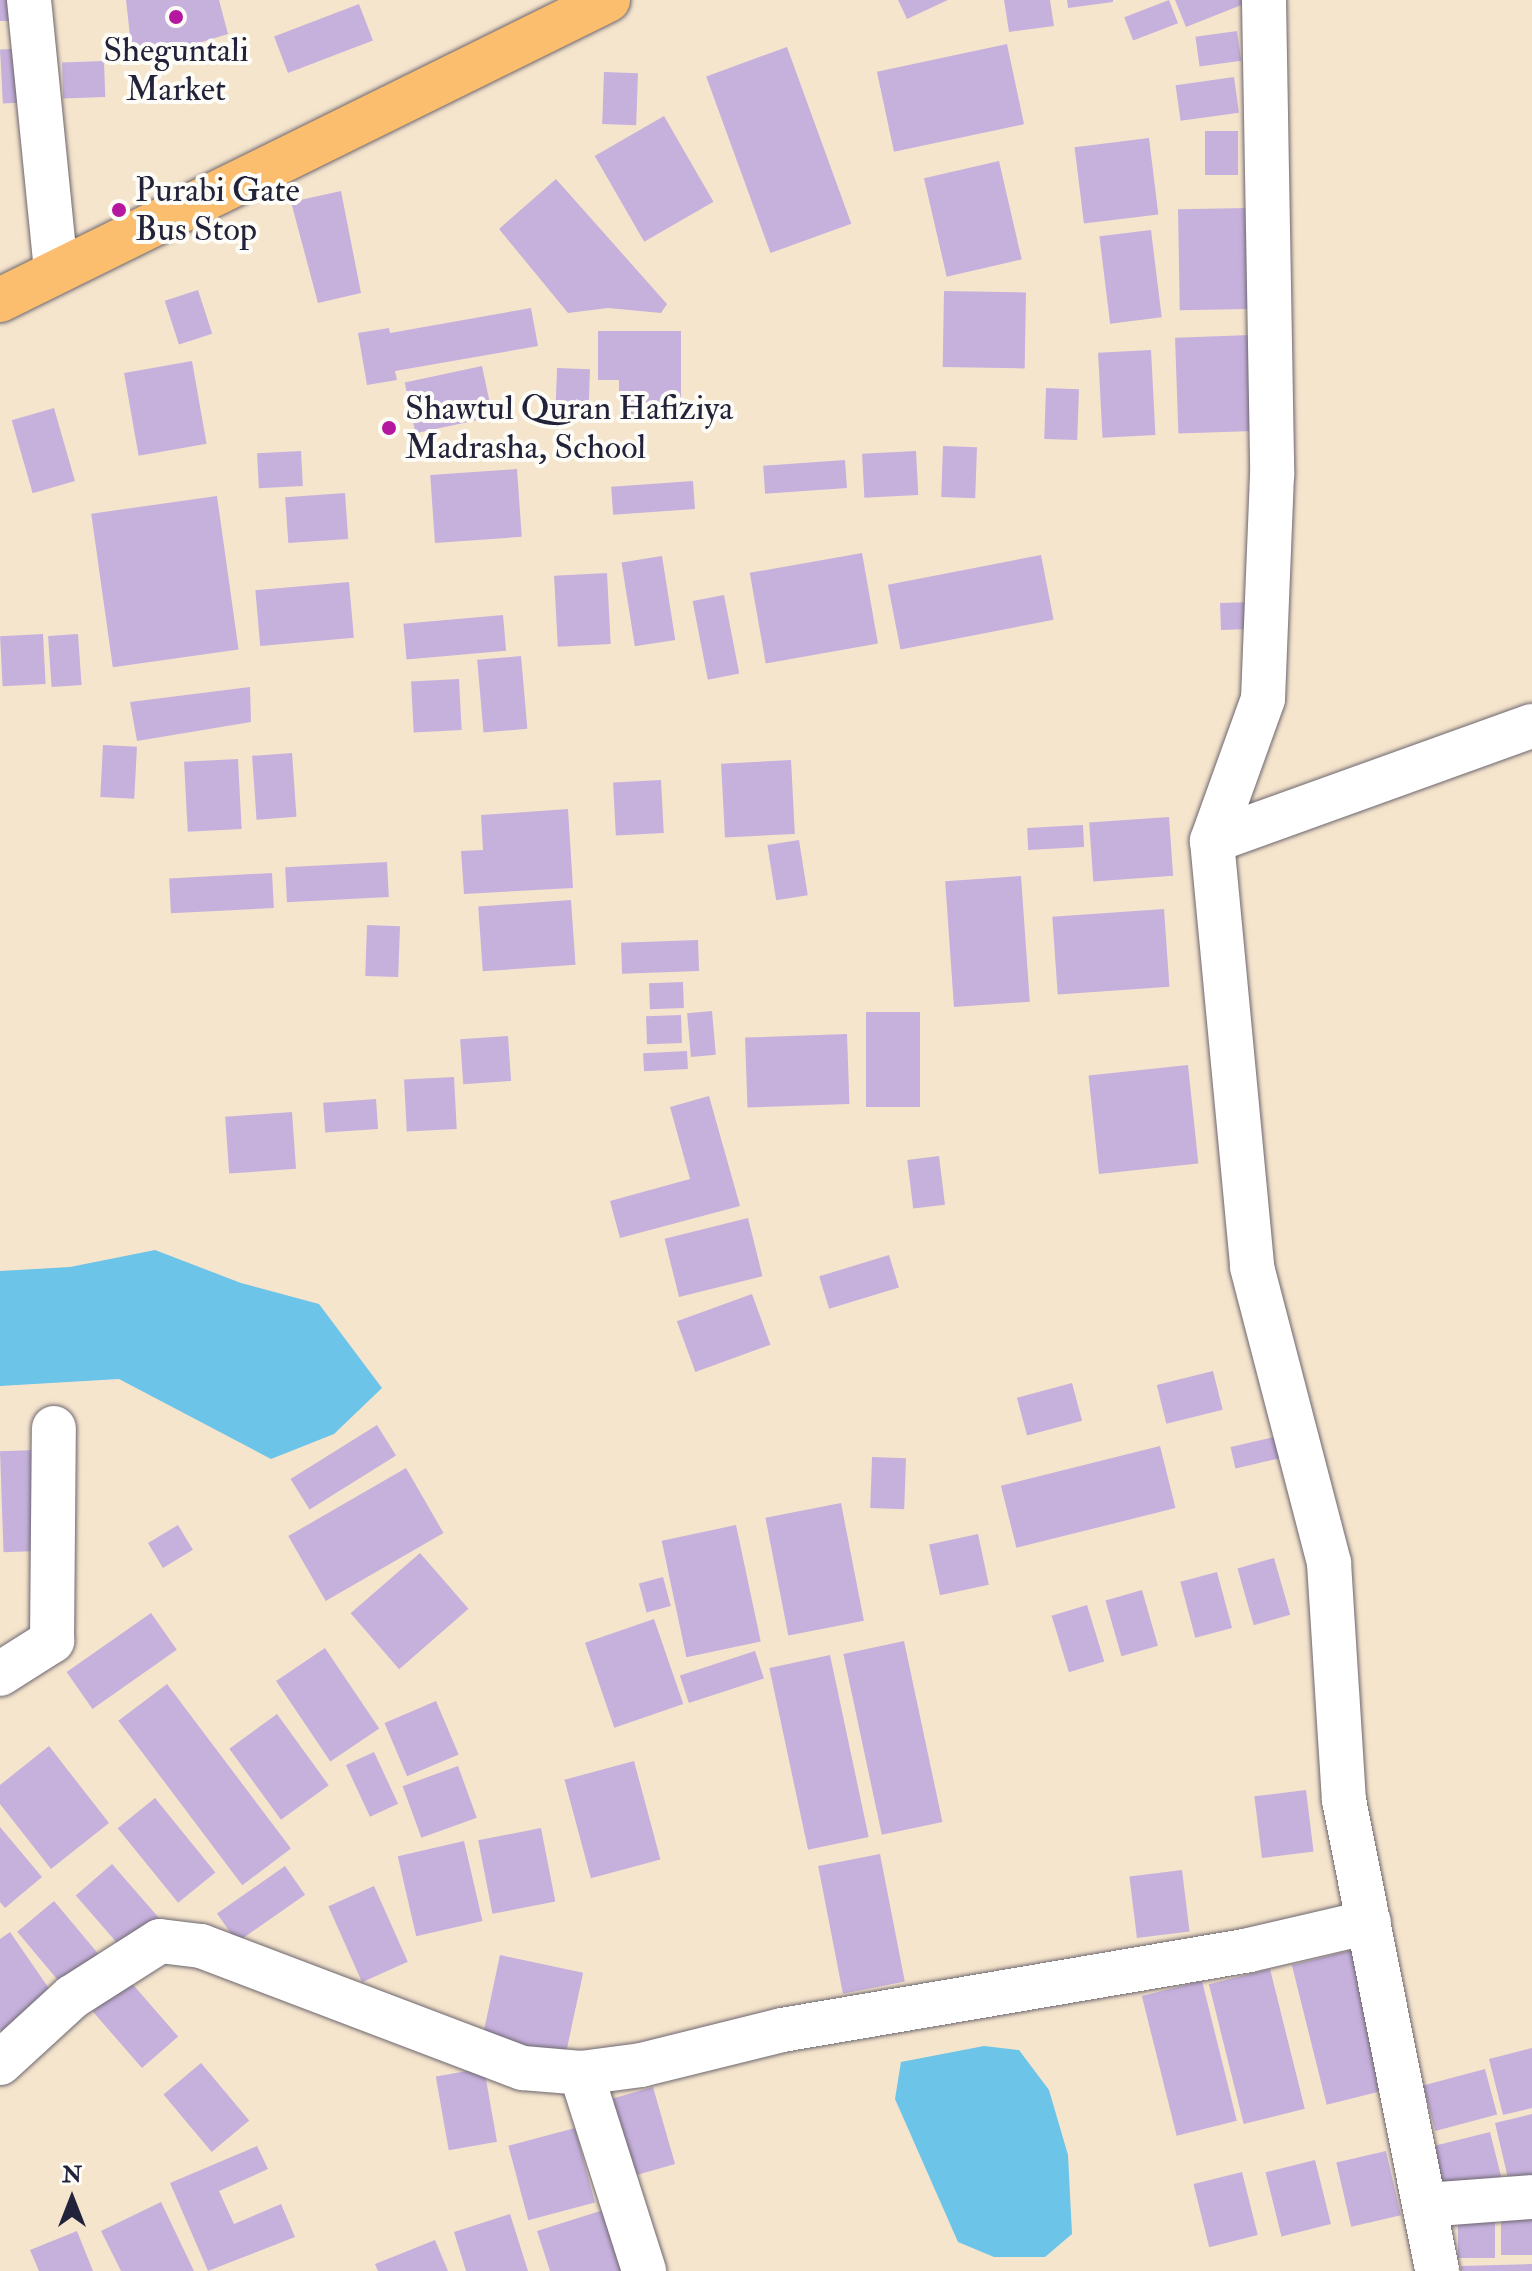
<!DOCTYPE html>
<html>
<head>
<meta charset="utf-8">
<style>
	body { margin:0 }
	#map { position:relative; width:1532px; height:2271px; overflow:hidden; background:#f6e5cd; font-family:"IM FELL Double Pica",serif }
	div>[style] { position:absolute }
	.water>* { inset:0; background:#6cc4e9 }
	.building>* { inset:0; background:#c6b1dd; transform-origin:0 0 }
	.roads { filter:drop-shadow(0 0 2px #6c666e) drop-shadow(0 0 2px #6c666e) }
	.minor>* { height:44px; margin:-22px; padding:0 22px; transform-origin:22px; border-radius:22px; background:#fff }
	.trunk>* { height:44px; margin:-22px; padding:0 22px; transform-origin:22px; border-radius:22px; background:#fbbd6e }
	.dots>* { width:22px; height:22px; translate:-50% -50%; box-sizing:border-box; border:4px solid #fdfcf7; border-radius:50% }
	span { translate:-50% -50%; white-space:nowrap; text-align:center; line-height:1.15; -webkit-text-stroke:8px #fdfcf7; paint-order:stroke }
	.poi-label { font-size:34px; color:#22223b }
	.left { translate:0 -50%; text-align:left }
	.north { position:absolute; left:32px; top:2159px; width:80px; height:80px; -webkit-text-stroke:6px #fdfcf7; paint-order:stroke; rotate:0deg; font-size:22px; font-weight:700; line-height:32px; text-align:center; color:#22223b }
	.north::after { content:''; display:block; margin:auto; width:28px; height:36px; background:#22223b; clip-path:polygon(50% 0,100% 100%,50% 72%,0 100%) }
</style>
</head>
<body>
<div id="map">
	<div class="water">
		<i style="clip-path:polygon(155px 1250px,241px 1283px,319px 1304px,382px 1388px,334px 1434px,271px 1459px,119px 1379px,0 1386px,0 1271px,70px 1267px)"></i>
		<i style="clip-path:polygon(984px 2046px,1019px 2050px,1049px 2090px,1068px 2155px,1072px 2234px,1045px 2257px,994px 2257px,958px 2242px,895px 2099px,901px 2062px)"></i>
	</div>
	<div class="building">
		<i style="left:0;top:0;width:11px;height:21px"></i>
		<i style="clip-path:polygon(126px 0,219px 0,228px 34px,133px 63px)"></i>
		<i style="clip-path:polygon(898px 0,948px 0,907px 19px)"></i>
		<i style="clip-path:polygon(1004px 0,1050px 0,1054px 26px,1009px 32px)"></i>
		<i style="clip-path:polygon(1067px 0,1113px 0,1113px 2px,1068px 8px)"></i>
		<i style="left:1169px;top:0;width:25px;height:48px;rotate:69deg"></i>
		<i style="clip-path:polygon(1175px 0,1242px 0,1244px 4px,1186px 27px)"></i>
		<i style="left:359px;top:4px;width:39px;height:91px;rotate:69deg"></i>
		<i style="left:1237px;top:31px;width:30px;height:42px;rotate:82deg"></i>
		<i style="left:1007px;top:44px;width:82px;height:133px;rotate:78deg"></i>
		<i style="left:787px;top:47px;width:188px;height:86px;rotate:70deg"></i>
		<i style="left:30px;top:48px;width:54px;height:30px;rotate:87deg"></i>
		<i style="left:104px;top:61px;width:36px;height:42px;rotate:88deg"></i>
		<i style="left:604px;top:72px;width:34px;height:52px;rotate:2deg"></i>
		<i style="left:1234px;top:77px;width:36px;height:59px;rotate:82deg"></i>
		<i style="left:664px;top:116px;width:99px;height:80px;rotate:60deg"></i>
		<i style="left:1205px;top:131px;width:33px;height:44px"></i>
		<i style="left:1149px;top:138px;width:77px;height:75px;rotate:83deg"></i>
		<i style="left:999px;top:161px;width:101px;height:77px;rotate:77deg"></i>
		<i style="clip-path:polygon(556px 179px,667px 304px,661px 313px,608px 308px,568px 313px,499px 229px)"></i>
		<i style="clip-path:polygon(341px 191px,361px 293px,318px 303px,291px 202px)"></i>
		<i style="left:1247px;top:208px;width:101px;height:69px;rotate:89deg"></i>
		<i style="left:1151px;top:230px;width:88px;height:52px;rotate:83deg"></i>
		<i style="left:198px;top:290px;width:46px;height:35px;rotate:72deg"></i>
		<i style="left:944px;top:291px;width:82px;height:76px;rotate:1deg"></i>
		<i style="clip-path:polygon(531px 308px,538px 346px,395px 371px,397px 380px,367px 385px,358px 333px,389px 328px,390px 333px)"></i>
		<i style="clip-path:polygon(598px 331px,681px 331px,681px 417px,619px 417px,619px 380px,598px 380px)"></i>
		<i style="left:1251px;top:335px;width:96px;height:76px;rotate:88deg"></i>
		<i style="left:1151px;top:350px;width:85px;height:53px;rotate:87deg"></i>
		<i style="left:192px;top:361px;width:84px;height:69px;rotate:80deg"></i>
		<i style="left:482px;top:366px;width:52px;height:79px;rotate:78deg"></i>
		<i style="left:557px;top:368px;width:33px;height:51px;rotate:2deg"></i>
		<i style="left:1046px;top:388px;width:33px;height:51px;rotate:2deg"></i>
		<i style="left:54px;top:408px;width:76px;height:44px;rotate:74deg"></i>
		<i style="left:943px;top:446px;width:34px;height:51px;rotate:2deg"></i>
		<i style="left:301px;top:451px;width:35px;height:44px;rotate:87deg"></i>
		<i style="left:916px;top:451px;width:44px;height:54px;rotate:87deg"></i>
		<i style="left:845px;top:460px;width:28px;height:82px;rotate:86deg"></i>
		<i style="left:517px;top:469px;width:68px;height:87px;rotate:86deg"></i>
		<i style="left:693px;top:481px;width:28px;height:82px;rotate:86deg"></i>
		<i style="left:345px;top:493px;width:46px;height:60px;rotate:86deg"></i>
		<i style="left:217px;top:496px;width:155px;height:127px;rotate:82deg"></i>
		<i style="left:862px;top:553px;width:92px;height:114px;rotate:80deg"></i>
		<i style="left:1041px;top:555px;width:66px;height:156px;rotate:79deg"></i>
		<i style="left:662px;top:556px;width:85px;height:41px;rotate:81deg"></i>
		<i style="left:607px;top:573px;width:71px;height:53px;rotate:87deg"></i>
		<i style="left:349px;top:582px;width:56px;height:94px;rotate:85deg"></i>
		<i style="left:724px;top:595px;width:80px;height:32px;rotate:79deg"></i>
		<i style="left:1251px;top:602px;width:27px;height:31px;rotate:88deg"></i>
		<i style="left:503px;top:615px;width:36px;height:100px;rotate:85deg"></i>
		<i style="left:43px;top:634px;width:50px;height:43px;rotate:87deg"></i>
		<i style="left:78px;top:634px;width:51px;height:30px;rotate:86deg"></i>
		<i style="left:521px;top:656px;width:73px;height:44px;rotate:85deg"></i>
		<i style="left:459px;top:679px;width:51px;height:48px;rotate:87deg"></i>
		<i style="clip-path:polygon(250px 687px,251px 722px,137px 741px,130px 702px)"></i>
		<i style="left:103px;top:745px;width:34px;height:52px;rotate:3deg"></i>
		<i style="left:292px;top:753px;width:64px;height:40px;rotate:86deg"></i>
		<i style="left:238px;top:759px;width:70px;height:54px;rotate:87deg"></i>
		<i style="left:791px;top:760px;width:74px;height:70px;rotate:87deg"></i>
		<i style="left:661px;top:780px;width:53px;height:48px;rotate:87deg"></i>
		<i style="clip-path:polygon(568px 809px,573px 888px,464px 894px,461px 851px,483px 850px,481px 815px)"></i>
		<i style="left:1169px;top:817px;width:59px;height:80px;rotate:86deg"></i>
		<i style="left:1083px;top:825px;width:22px;height:56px;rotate:87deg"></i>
		<i style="left:799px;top:840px;width:56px;height:32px;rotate:81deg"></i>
		<i style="left:387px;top:862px;width:35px;height:102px;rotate:87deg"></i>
		<i style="left:272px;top:873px;width:35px;height:103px;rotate:87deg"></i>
		<i style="left:1021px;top:876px;width:126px;height:76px;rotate:86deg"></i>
		<i style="left:571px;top:900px;width:65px;height:93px;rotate:86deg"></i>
		<i style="left:1164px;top:909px;width:78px;height:112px;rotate:86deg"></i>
		<i style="left:367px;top:925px;width:33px;height:51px;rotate:2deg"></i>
		<i style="left:698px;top:940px;width:31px;height:77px;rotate:88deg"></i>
		<i style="left:683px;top:982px;width:26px;height:34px;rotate:88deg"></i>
		<i style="left:712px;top:1011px;width:44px;height:25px;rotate:85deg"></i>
		<i style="left:866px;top:1012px;width:54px;height:95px"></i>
		<i style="left:681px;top:1015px;width:28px;height:35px;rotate:88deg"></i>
		<i style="left:847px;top:1034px;width:70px;height:102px;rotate:88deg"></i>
		<i style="left:508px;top:1036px;width:45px;height:48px;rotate:86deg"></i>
		<i style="left:687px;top:1051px;width:18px;height:44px;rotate:87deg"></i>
		<i style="left:1188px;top:1065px;width:99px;height:100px;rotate:84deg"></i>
		<i style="left:454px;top:1077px;width:52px;height:50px;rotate:87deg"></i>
		<i style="clip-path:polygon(709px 1096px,740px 1206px,620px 1238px,610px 1201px,690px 1179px,670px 1107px)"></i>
		<i style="left:376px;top:1099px;width:30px;height:53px;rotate:86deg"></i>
		<i style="left:292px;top:1112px;width:57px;height:67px;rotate:86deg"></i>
		<i style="left:939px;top:1156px;width:49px;height:32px;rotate:83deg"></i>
		<i style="left:748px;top:1218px;width:60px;height:86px;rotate:76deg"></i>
		<i style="left:889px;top:1255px;width:34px;height:73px;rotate:73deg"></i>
		<i style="left:752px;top:1294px;width:54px;height:80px;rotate:70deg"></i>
		<i style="left:1213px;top:1371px;width:40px;height:58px;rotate:76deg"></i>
		<i style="left:1072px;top:1383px;width:39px;height:57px;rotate:75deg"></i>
		<i style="left:377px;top:1425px;width:36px;height:102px;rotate:58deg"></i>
		<i style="left:1287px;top:1434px;width:22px;height:58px;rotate:77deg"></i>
		<i style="left:1160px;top:1446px;width:64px;height:164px;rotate:76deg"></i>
		<i style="left:35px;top:1450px;width:101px;height:35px;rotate:88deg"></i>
		<i style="left:872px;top:1457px;width:34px;height:51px;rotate:2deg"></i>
		<i style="left:406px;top:1468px;width:75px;height:136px;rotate:60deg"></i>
		<i style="left:841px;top:1503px;width:120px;height:77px;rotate:79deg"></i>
		<i style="left:178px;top:1525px;width:29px;height:35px;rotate:59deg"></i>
		<i style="left:736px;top:1525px;width:119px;height:76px;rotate:78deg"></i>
		<i style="left:978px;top:1534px;width:52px;height:50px;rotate:78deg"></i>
		<i style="left:420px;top:1553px;width:74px;height:92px;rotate:49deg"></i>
		<i style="left:1274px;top:1558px;width:59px;height:38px;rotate:74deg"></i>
		<i style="left:1217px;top:1572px;width:58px;height:38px;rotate:75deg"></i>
		<i style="left:663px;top:1577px;width:30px;height:25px;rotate:75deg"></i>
		<i style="left:1142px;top:1590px;width:58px;height:38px;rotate:74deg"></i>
		<i style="left:1087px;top:1605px;width:59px;height:37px;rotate:73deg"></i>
		<i style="left:151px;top:1613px;width:45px;height:103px;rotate:55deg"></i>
		<i style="left:654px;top:1619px;width:90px;height:73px;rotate:71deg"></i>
		<i style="left:904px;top:1641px;width:185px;height:62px;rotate:78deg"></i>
		<i style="left:325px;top:1648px;width:97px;height:59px;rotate:56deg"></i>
		<i style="left:755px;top:1651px;width:29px;height:79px;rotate:72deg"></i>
		<i style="left:830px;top:1655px;width:186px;height:62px;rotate:78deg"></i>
		<i style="left:167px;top:1684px;width:206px;height:61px;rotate:53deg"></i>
		<i style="left:436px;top:1701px;width:58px;height:56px;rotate:67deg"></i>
		<i style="left:277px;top:1714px;width:88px;height:59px;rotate:54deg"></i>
		<i style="clip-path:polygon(49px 1746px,109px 1823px,51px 1869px,0 1804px,0 1785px)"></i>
		<i style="left:374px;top:1752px;width:57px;height:31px;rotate:65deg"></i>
		<i style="left:634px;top:1761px;width:102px;height:72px;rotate:75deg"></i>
		<i style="left:458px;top:1766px;width:55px;height:59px;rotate:70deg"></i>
		<i style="left:1306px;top:1790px;width:62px;height:52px;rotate:83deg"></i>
		<i style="left:155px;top:1798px;width:96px;height:48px;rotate:51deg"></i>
		<i style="clip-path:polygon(0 1827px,42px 1877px,5px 1908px,0 1902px)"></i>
		<i style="left:541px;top:1828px;width:75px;height:64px;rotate:79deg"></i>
		<i style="left:464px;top:1841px;width:82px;height:68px;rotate:77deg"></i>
		<i style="left:880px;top:1854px;width:130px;height:63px;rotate:79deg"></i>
		<i style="left:112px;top:1864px;width:75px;height:48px;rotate:49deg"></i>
		<i style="left:285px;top:1866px;width:35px;height:83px;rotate:55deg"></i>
		<i style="left:1182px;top:1870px;width:62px;height:53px;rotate:83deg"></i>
		<i style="left:374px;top:1886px;width:83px;height:50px;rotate:66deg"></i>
		<i style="left:54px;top:1901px;width:75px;height:48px;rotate:50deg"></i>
		<i style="clip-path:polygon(10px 1932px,59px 2003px,7px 2039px,0 2029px,0 1939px)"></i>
		<i style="left:1352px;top:1950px;width:144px;height:62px;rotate:76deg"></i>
		<i style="left:500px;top:1955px;width:85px;height:89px;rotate:12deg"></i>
		<i style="left:1270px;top:1969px;width:144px;height:63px;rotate:76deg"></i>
		<i style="left:129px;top:1980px;width:75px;height:48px;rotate:49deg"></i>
		<i style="left:1202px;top:1981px;width:144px;height:62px;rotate:76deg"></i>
		<i style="clip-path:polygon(1532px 2048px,1532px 2108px,1503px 2115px,1489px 2059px)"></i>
		<i style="left:201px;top:2063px;width:75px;height:49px;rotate:50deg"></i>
		<i style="left:484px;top:2068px;width:75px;height:49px;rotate:80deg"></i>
		<i style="left:1485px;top:2069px;width:47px;height:64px;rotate:75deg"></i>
		<i style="left:653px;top:2087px;width:80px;height:59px;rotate:74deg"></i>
		<i style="clip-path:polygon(1532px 2114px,1532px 2182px,1510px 2187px,1495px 2123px)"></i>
		<i style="left:575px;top:2128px;width:77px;height:69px;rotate:75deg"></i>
		<i style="left:1490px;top:2132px;width:50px;height:60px;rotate:76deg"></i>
		<i style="clip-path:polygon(257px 2146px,268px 2169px,219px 2191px,234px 2224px,281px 2204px,295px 2237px,208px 2271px,170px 2183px)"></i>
		<i style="left:1386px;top:2151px;width:66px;height:51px;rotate:77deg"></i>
		<i style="left:1315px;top:2160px;width:66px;height:51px;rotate:76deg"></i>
		<i style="left:1242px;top:2172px;width:65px;height:50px;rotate:76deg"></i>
		<i style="clip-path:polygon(161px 2202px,194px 2271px,121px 2271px,101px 2231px)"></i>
		<i style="clip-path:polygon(616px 2206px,637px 2271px,550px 2271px,537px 2231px)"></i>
		<i style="left:1501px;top:2209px;width:31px;height:46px"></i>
		<i style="left:1458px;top:2213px;width:37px;height:45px"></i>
		<i style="clip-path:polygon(510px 2214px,528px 2271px,466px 2271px,454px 2232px)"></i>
		<i style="clip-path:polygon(77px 2231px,93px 2271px,39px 2271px,30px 2250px)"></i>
		<i style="clip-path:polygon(435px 2240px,448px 2271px,378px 2271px,375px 2264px)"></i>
		<i style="clip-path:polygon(1532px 2264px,1532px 2271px,1461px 2271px,1461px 2266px)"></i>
	</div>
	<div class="roads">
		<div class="minor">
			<i style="left:29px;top:0;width:273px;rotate:84.3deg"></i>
			<i style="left:1264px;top:0;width:475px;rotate:89deg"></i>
			<i style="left:1272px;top:475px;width:224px;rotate:92.3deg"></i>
			<i style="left:1263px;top:699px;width:151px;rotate:109.8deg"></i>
			<i style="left:1212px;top:841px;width:428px;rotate:84.6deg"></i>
			<i style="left:1252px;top:1267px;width:306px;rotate:75.4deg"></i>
			<i style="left:1329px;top:1563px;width:237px;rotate:86.4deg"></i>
			<i style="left:1344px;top:1800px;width:480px;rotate:78.8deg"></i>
			<i style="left:1212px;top:841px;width:340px;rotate:-19.8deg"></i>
			<i style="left:0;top:1674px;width:62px;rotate:-32.4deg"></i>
			<i style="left:52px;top:1641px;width:213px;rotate:-89.5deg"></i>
			<i style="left:0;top:2063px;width:98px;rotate:-42.5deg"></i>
			<i style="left:72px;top:1997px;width:104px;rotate:-32.5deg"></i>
			<i style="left:160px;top:1941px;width:41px;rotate:7deg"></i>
			<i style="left:201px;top:1946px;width:344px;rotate:20.8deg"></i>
			<i style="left:523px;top:2068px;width:58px;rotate:4.9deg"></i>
			<i style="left:581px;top:2073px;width:61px;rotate:-7.6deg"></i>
			<i style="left:641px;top:2065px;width:145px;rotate:-13.9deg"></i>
			<i style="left:782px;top:2030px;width:474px;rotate:-9.7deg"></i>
			<i style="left:1249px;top:1950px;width:123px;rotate:-13.1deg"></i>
			<i style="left:581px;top:2073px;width:208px;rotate:72.3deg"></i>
			<i style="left:1425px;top:2205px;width:107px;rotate:-4.3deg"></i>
		</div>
		<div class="trunk">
			<i style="left:0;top:300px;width:678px;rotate:-26.26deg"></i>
		</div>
	</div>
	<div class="dots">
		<i style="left:176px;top:17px;background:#b5179e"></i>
		<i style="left:119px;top:210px;background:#b5179e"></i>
		<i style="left:389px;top:428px;background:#b5179e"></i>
	</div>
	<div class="poi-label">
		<span style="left:176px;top:70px">Sheguntali<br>Market</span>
		<span class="left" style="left:135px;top:210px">Purabi Gate<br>Bus Stop</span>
		<span class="left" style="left:405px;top:428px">Shawtul Quran Hafiziya<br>Madrasha, School</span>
	</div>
	<div class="north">N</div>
</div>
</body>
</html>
